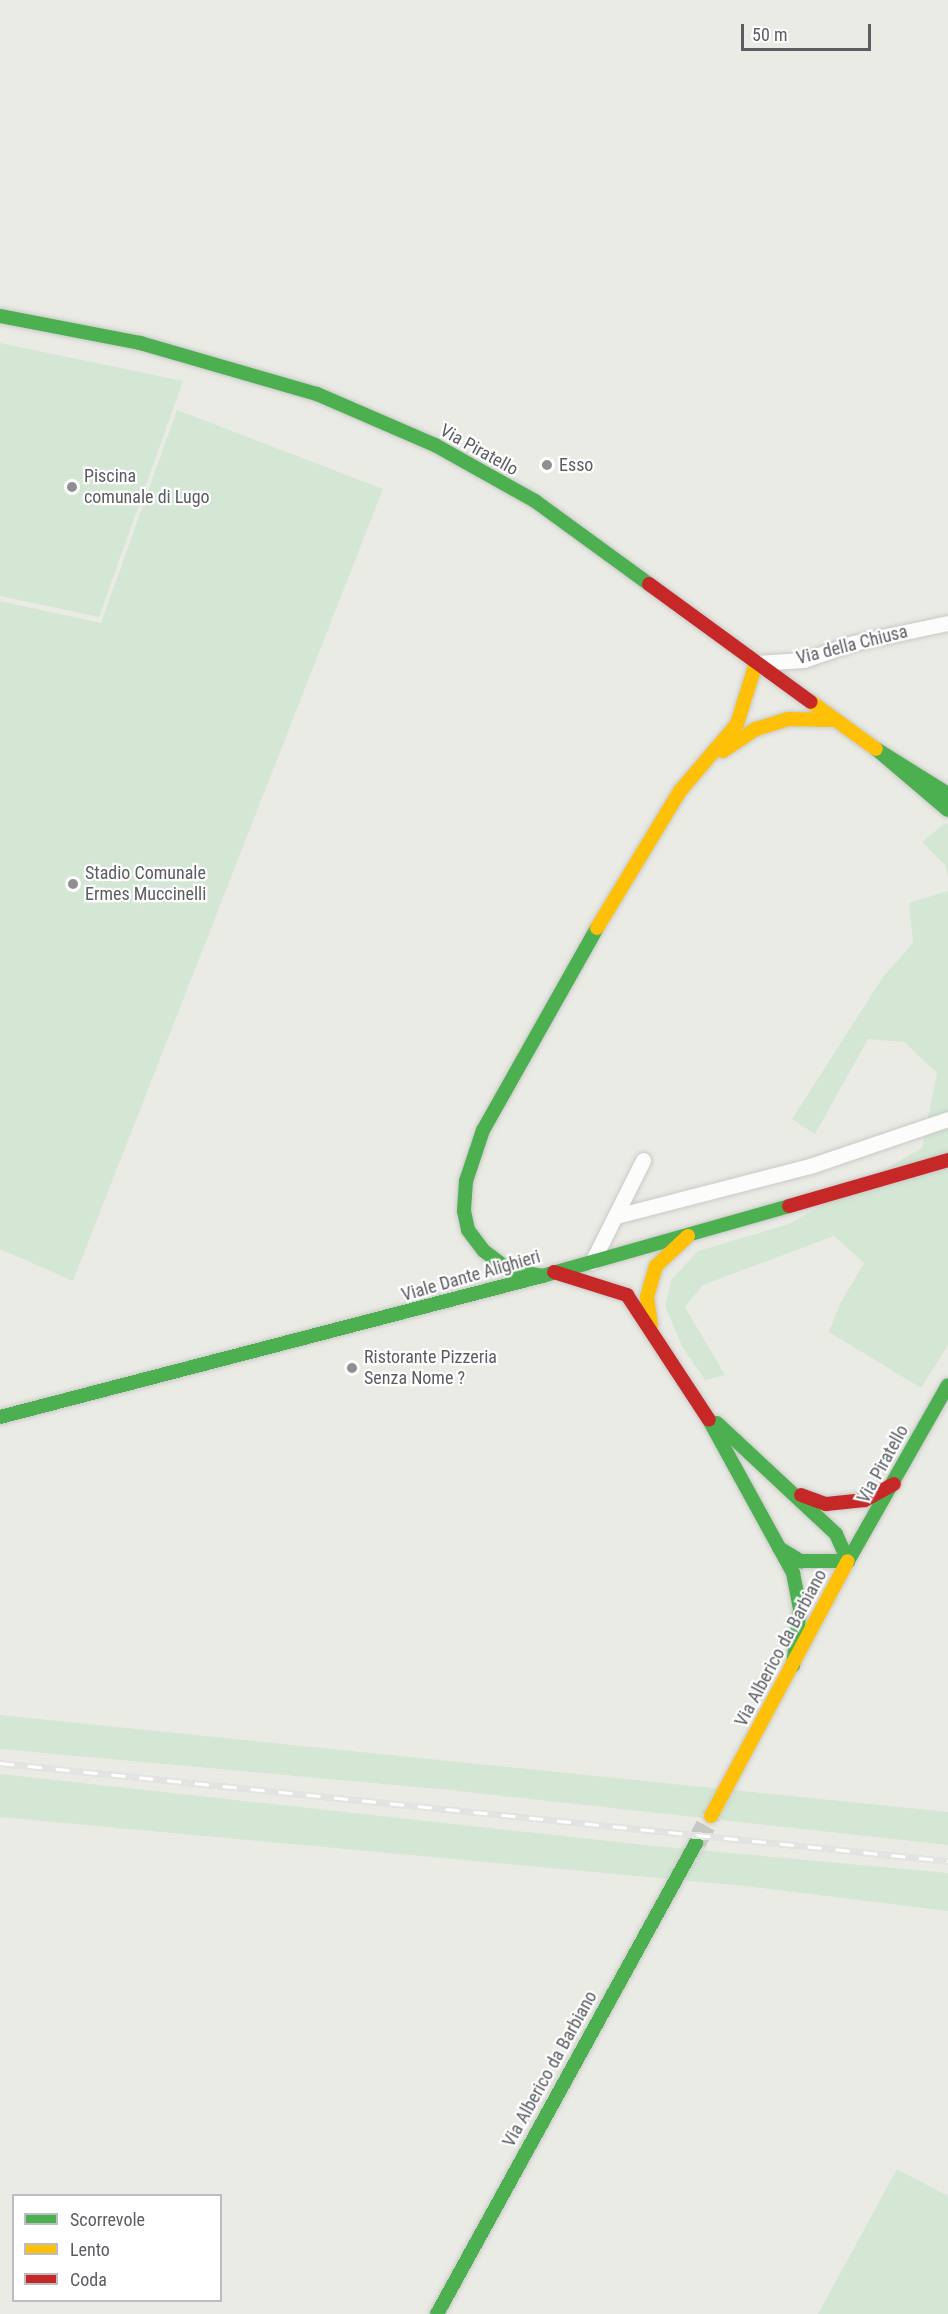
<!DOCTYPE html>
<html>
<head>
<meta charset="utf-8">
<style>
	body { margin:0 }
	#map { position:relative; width:948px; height:2314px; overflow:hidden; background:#ebebe5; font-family:"Roboto Condensed",sans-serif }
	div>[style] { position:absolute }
	.green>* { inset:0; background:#d3e7d4 }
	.secondary-tunnel>* { height:20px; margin-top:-10px; transform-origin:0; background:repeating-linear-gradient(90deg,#c7c8c4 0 20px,transparent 0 30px) }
	.roads { filter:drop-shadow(0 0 2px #c8c9c7) drop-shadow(0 0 2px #c8c9c7) }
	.street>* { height:15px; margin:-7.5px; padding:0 7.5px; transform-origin:7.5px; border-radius:7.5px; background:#fcfcfb }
	.fast>* { height:14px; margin:-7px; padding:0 7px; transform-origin:7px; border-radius:7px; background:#4caf50 }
	.slow>* { height:14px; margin:-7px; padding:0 7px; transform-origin:7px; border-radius:7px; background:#ffc107 }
	.jam>* { height:14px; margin:-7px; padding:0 7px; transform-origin:7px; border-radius:7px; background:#c62828 }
	.rail>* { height:7px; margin-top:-3.5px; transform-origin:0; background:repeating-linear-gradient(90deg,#fff 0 14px,#e3e3e2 0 28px); box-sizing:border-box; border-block:2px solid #e3e3e2 }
	.dots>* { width:16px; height:16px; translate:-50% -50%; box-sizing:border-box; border:3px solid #fff; border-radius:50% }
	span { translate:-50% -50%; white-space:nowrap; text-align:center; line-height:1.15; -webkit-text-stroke:4.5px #fff; paint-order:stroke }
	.street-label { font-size:18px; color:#5b5d63 }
	.poi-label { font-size:18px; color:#5b5d63 }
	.left { translate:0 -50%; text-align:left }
	.legend { position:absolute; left:12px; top:2194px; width:210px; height:108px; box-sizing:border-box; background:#fff; border:2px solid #bdbec1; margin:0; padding:8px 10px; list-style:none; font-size:18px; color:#5b5d63 }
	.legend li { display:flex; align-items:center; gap:12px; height:30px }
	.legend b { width:30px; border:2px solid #bdbec1 }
	.scale { position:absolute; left:741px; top:24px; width:130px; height:27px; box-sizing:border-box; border:3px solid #5b5d63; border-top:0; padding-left:8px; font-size:18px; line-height:21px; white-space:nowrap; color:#5b5d63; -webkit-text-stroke:4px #fff; paint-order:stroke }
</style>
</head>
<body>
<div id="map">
	<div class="green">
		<i style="clip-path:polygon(0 343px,183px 381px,99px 617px,0 596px)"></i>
		<i style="clip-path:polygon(177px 410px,383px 489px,73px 1281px,0 1249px,0 601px,101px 623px)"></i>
		<i style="clip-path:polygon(945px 823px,948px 825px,948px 877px,945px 865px,922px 842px)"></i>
		<i style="clip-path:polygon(948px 891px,948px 1345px,921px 1388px,829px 1332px,840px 1304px,864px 1263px,834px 1236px,703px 1285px,685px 1307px,725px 1375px,705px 1380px,683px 1348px,665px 1306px,672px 1279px,698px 1251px,789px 1224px,922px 1148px,937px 1073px,904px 1042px,868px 1039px,815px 1134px,792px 1119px,883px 977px,913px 943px,909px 903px)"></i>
		<i style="clip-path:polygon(0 1715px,948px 1812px,948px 1845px,450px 1790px,0 1749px)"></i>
		<i style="clip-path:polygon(0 1774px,654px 1846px,948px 1873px,948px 1911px,745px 1886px,0 1817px)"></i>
		<i style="clip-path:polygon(897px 2169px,948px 2196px,948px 2314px,818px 2314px)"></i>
	</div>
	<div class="secondary-tunnel">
		<i style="left:696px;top:1843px;width:31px;rotate:-61deg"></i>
	</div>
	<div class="roads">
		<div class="street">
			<i style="left:756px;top:663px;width:48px;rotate:-3.6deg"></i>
			<i style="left:804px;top:660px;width:52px;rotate:-19.1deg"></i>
			<i style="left:853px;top:643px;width:97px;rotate:-11.9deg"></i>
			<i style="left:616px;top:1216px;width:203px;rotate:-14.5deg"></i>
			<i style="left:813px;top:1165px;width:143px;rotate:-18.8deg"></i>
			<i style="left:592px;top:1262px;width:114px;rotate:-63.4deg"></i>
		</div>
		<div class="fast">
			<i style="left:0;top:316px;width:143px;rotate:10.9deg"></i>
			<i style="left:140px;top:343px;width:184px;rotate:16.1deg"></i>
			<i style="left:317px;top:394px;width:129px;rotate:23.4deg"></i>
			<i style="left:435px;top:445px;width:115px;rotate:29.2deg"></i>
			<i style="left:535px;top:501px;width:141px;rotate:36.1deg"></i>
			<i style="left:948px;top:794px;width:85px;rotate:-148deg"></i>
			<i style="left:876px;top:749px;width:94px;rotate:40.3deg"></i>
			<i style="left:597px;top:928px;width:232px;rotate:119.4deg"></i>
			<i style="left:483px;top:1130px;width:54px;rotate:108.4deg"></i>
			<i style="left:466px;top:1181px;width:30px;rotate:94deg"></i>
			<i style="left:464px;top:1211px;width:19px;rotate:78deg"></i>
			<i style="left:468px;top:1230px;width:26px;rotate:53deg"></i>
			<i style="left:484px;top:1251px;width:31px;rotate:37deg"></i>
			<i style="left:509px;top:1270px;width:34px;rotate:10deg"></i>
			<i style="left:542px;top:1276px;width:257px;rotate:-15.8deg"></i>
			<i style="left:0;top:1417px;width:560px;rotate:-14.58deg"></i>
			<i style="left:709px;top:1420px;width:175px;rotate:61.2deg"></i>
			<i style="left:793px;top:1573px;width:37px;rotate:79deg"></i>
			<i style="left:800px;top:1609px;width:57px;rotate:97deg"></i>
			<i style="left:717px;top:1423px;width:163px;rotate:43deg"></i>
			<i style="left:836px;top:1534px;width:30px;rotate:66deg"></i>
			<i style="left:779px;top:1548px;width:26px;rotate:31deg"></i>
			<i style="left:801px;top:1561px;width:47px"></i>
			<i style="left:848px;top:1561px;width:202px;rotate:-60.4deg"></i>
			<i style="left:437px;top:2314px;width:538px;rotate:-61.19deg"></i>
		</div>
		<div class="slow">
			<i style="left:811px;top:702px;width:80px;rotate:35.9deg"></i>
			<i style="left:723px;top:751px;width:40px;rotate:-34deg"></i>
			<i style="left:756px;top:729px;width:34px;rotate:-17deg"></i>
			<i style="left:788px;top:719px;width:48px;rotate:1.2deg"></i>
			<i style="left:597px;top:928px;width:160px;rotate:-58.8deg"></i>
			<i style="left:680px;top:791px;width:88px;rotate:-49.6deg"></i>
			<i style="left:737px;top:724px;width:64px;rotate:-72.7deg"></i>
			<i style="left:651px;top:1326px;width:29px;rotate:-98deg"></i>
			<i style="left:647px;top:1297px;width:32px;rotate:-74deg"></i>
			<i style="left:656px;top:1266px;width:44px;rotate:-43.2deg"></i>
			<i style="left:711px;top:1816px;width:289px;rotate:-61.8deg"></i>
		</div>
		<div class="jam">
			<i style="left:649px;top:584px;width:200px;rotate:36.1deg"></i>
			<i style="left:789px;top:1206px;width:166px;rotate:-16.1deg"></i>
			<i style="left:554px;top:1272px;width:77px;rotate:17.5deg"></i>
			<i style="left:627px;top:1295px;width:149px;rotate:56.7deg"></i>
			<i style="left:801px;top:1495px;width:27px;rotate:20deg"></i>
			<i style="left:826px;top:1504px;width:39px;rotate:-6deg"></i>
			<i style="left:865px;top:1500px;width:33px;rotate:-29deg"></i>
		</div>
	</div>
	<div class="rail">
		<i style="left:0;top:1763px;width:953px;rotate:5.9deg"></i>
	</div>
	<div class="dots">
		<i style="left:547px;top:465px;background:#8d8f90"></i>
		<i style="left:72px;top:487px;background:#8d8f90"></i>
		<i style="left:73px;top:884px;background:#8d8f90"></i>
		<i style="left:352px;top:1368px;background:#8d8f90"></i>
	</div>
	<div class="street-label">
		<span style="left:479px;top:450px;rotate:29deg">Via Piratello</span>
		<span style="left:852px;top:645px;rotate:-14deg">Via della Chiusa</span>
		<span style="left:471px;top:1276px;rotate:-16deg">Viale Dante Alighieri</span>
		<span style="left:883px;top:1464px;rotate:-61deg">Via Piratello</span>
		<span style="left:781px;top:1648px;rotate:-62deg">Via Alberico da Barbiano</span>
		<span style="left:550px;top:2069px;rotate:-61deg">Via Alberico da Barbiano</span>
	</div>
	<div class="poi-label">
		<span class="left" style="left:559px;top:465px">Esso</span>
		<span class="left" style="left:84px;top:487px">Piscina<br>comunale di Lugo</span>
		<span class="left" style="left:85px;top:884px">Stadio Comunale<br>Ermes Muccinelli</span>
		<span class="left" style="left:364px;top:1368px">Ristorante Pizzeria<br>Senza Nome ?</span>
	</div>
	<ul class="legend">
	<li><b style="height:8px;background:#4caf50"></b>Scorrevole</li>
	<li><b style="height:8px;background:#ffc107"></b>Lento</li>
	<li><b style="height:8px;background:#c62828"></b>Coda</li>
	</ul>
	<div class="scale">50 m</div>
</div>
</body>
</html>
